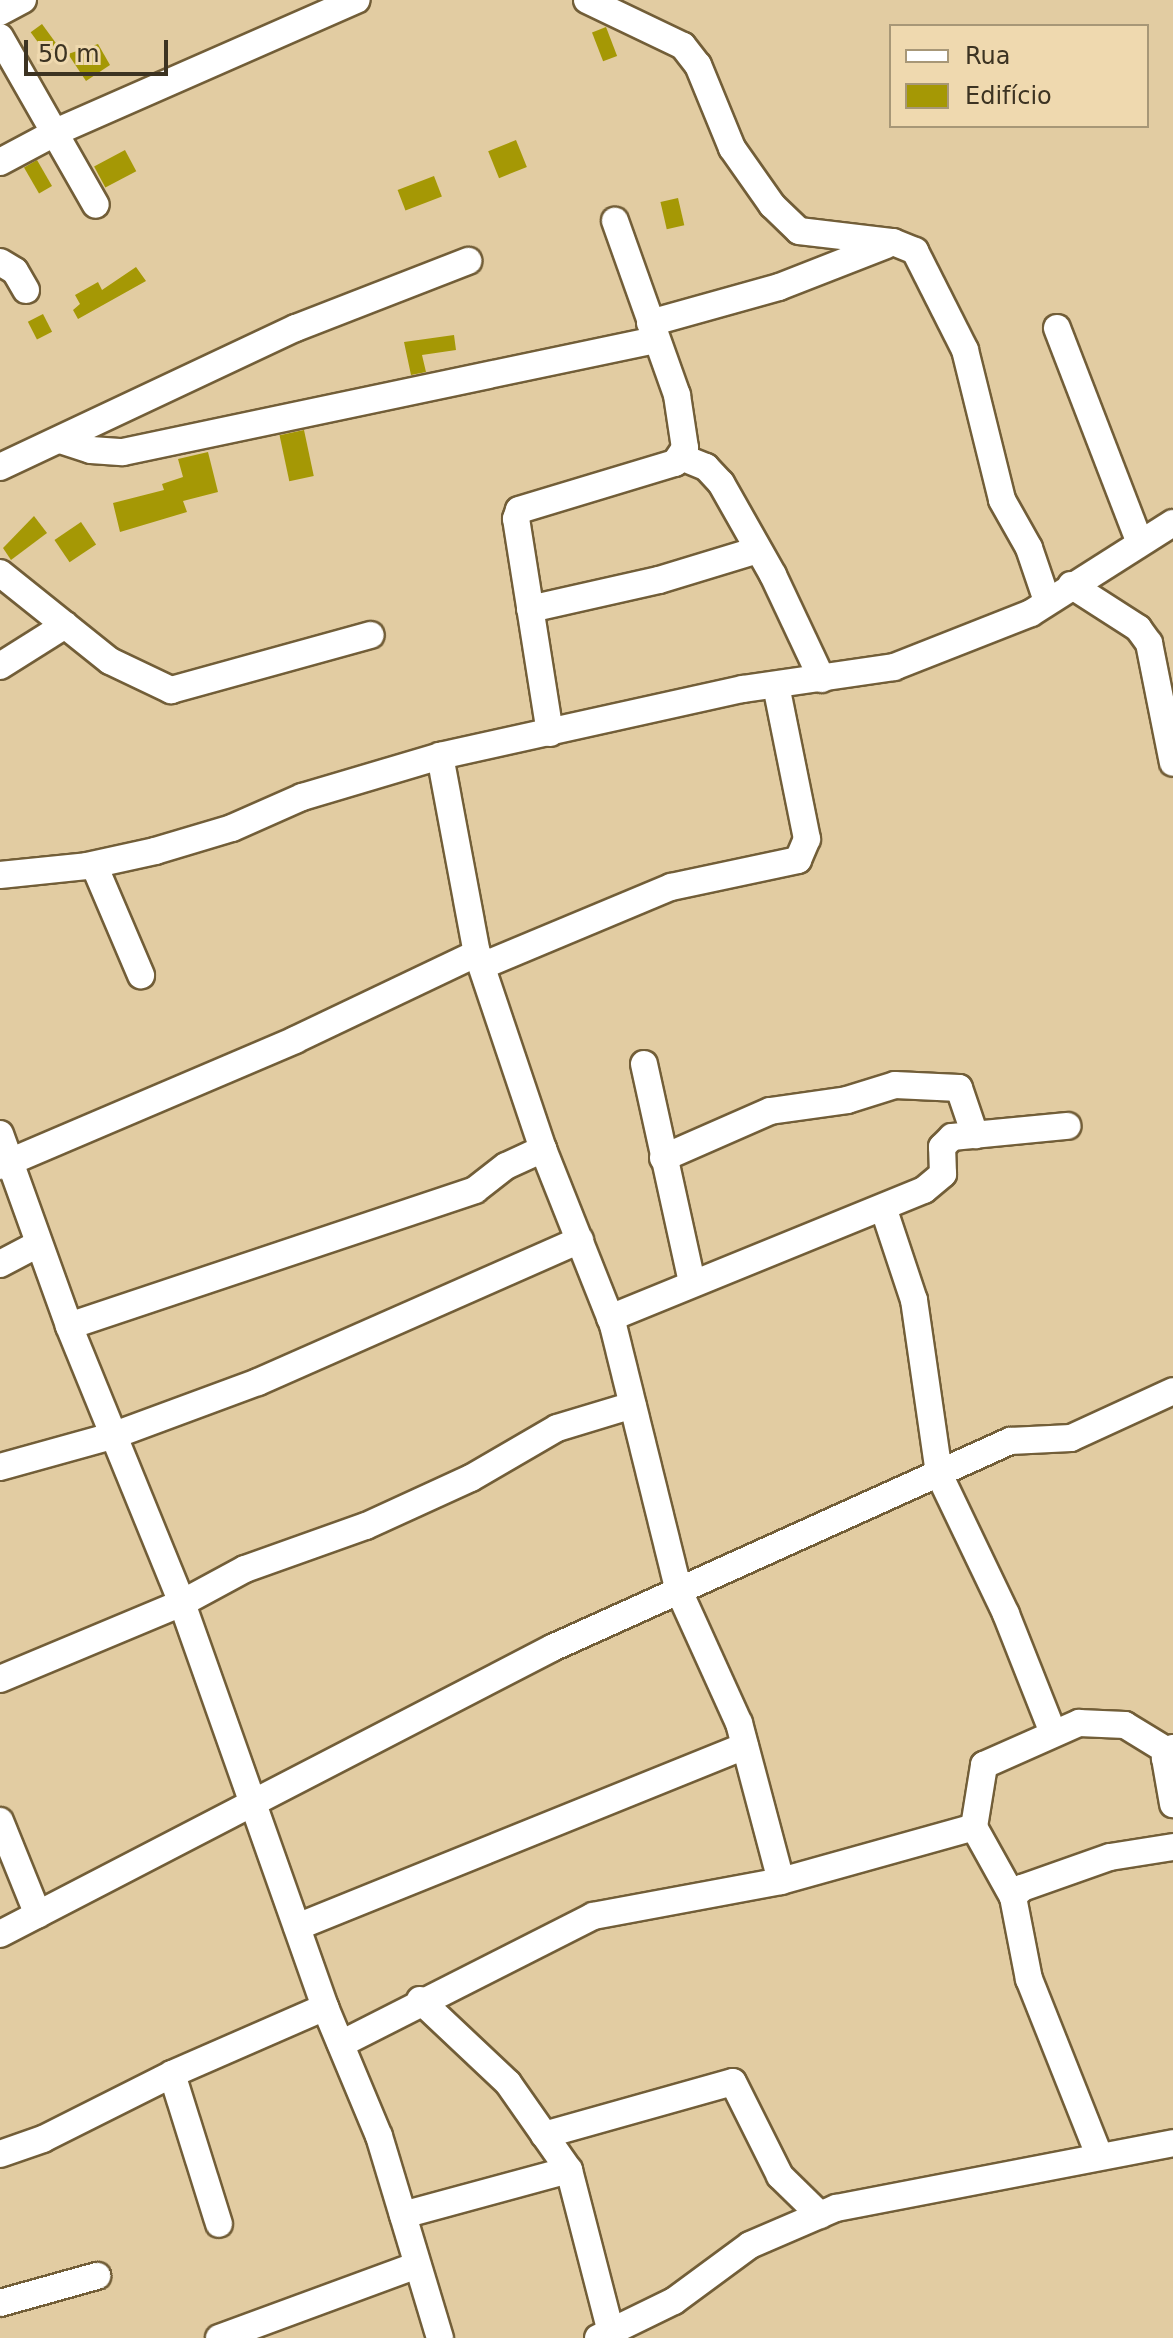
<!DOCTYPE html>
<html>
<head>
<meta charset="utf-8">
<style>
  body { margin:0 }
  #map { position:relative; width:1173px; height:2338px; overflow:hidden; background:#e2cca2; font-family:"DejaVu Sans",sans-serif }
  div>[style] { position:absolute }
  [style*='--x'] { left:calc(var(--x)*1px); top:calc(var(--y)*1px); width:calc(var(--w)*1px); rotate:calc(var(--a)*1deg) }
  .building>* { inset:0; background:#a59805; transform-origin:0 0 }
  .roads { filter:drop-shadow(2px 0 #725e38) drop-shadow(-2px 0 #725e38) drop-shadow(0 2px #725e38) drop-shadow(0 -2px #725e38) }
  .minor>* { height:26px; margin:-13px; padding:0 13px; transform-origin:13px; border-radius:13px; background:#fff }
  span { translate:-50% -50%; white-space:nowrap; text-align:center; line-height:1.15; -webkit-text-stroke:6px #efd9af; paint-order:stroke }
  .legend { position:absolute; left:889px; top:24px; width:260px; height:104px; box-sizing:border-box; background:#efd9af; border:2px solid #a79777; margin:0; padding:10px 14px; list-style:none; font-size:24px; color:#3c3322 }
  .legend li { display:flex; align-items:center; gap:16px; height:40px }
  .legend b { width:40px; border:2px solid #a79777 }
  .scale { position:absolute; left:24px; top:40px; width:144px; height:36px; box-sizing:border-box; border:4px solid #3c3322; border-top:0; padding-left:10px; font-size:24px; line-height:28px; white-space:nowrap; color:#3c3322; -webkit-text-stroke:6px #efd9af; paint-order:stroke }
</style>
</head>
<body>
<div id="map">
  <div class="building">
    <div style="left:42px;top:24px;width:31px;height:14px;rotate:54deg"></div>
    <div style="left:606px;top:27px;width:31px;height:15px;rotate:69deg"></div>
    <div style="clip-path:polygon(98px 44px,110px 65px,86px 81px,68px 54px)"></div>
    <div style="left:516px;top:140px;width:29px;height:30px;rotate:68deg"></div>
    <div style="left:125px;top:150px;width:24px;height:35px;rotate:62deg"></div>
    <div style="left:37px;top:160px;width:30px;height:15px;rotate:60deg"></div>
    <div style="left:434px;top:176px;width:22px;height:39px;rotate:69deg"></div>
    <div style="left:678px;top:198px;width:28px;height:18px;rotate:77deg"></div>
    <div style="clip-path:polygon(136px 267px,146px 281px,78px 319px,73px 310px,80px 304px,75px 295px,98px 282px,102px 290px)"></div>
    <div style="left:43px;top:314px;width:20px;height:17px;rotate:63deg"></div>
    <div style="clip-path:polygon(454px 335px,456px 350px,422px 355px,426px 372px,411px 375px,404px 342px)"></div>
    <div style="left:304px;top:430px;width:47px;height:25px;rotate:78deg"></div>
    <div style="clip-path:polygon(208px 452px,218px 492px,183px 501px,187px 512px,120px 532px,113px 503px,164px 490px,162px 484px,183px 477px,178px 459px)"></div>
    <div style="clip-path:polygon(34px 516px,47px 533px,11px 560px,3px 548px)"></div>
    <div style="left:81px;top:522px;width:27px;height:32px;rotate:56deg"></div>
  </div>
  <div class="roads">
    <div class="minor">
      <div style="--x:587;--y:0;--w:106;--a:25.6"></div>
      <div style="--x:683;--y:46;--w:24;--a:52"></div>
      <div style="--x:698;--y:65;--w:90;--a:67.7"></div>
      <div style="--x:732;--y:148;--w:70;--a:54.9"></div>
      <div style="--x:772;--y:205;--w:37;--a:44"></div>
      <div style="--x:799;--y:231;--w:95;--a:6.7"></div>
      <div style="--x:893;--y:242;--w:24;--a:22"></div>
      <div style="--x:915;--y:251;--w:111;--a:63.2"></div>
      <div style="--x:965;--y:350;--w:154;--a:76.1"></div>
      <div style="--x:1002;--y:500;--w:55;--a:60.6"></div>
      <div style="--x:1029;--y:548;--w:56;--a:71.2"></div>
      <div style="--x:0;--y:12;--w:26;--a:-28"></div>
      <div style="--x:0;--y:37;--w:193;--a:60.3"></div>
      <div style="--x:0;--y:162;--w:66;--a:-28.1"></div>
      <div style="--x:58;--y:131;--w:326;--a:-23.7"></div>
      <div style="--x:0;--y:262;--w:17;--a:31"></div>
      <div style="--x:15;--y:271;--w:22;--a:60"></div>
      <div style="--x:650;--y:323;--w:134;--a:-15.6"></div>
      <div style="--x:779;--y:287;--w:115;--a:-21.4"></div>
      <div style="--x:1057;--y:328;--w:228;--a:68.9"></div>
      <div style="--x:63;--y:441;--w:29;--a:18"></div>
      <div style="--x:91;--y:450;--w:32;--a:4"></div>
      <div style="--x:123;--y:452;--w:544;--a:-11.89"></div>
      <div style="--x:681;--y:457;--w:27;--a:22"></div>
      <div style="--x:706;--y:467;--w:22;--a:47"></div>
      <div style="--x:721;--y:483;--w:106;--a:60.5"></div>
      <div style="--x:773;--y:575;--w:115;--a:64.8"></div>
      <div style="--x:0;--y:467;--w:327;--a:-25.2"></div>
      <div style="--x:296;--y:328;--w:185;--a:-21.3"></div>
      <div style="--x:0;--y:573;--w:141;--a:38.7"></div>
      <div style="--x:110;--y:661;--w:68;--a:25.4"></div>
      <div style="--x:171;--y:690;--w:207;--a:-15.4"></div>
      <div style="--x:1071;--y:585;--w:80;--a:32.7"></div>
      <div style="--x:1138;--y:628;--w:19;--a:54"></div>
      <div style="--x:1149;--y:643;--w:122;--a:78.7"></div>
      <div style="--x:530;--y:609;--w:132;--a:-12.7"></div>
      <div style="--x:659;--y:580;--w:103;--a:-16.9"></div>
      <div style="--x:0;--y:666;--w:77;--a:-32.2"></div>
      <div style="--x:550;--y:733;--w:217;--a:-99"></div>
      <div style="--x:516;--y:519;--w:9;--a:-72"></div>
      <div style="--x:519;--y:510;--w:163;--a:-16.8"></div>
      <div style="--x:675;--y:463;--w:18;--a:-56"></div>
      <div style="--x:685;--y:448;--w:54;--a:-98.6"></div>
      <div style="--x:677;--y:395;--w:185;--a:-109.6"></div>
      <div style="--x:440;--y:756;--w:200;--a:79.4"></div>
      <div style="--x:477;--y:953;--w:207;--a:71.4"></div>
      <div style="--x:543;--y:1149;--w:189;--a:68.3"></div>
      <div style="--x:613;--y:1325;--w:274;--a:76.1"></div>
      <div style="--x:679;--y:1591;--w:145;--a:65.6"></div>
      <div style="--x:739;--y:1723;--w:163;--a:75.1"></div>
      <div style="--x:94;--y:865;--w:120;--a:66.9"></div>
      <div style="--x:0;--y:875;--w:87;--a:-5.9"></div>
      <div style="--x:87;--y:866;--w:70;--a:-12.4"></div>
      <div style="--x:155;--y:851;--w:80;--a:-16.6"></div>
      <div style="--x:232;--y:828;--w:77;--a:-23.9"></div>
      <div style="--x:302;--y:797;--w:144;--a:-16.5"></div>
      <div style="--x:440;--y:756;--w:310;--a:-12.5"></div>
      <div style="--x:743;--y:689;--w:153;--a:-8.3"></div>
      <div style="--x:894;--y:667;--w:147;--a:-21.5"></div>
      <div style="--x:1031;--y:613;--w:168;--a:-32.4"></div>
      <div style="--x:482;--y:966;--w:205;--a:-22.7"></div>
      <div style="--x:671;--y:887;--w:130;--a:-12"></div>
      <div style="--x:798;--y:860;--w:23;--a:-67"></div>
      <div style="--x:807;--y:839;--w:157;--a:-101.4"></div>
      <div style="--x:644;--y:1064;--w:224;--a:77.6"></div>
      <div style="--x:0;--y:1134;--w:204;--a:70.2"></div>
      <div style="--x:69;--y:1326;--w:299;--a:67.8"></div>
      <div style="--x:182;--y:1603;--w:429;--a:70.5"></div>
      <div style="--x:325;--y:2007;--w:140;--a:67.3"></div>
      <div style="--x:379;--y:2136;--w:211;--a:73.2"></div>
      <div style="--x:663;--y:1158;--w:117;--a:-23.7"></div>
      <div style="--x:770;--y:1111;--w:78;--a:-8.1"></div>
      <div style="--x:847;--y:1100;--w:50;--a:-17.4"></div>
      <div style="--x:895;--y:1085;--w:64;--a:2.7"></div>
      <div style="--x:959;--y:1088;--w:50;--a:71.2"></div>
      <div style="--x:0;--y:1166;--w:321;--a:-23.1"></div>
      <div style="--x:295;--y:1040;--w:202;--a:-25.5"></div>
      <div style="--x:884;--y:1210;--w:95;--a:71.6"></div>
      <div style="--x:914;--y:1300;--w:176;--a:81.8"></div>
      <div style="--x:939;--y:1474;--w:155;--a:64.4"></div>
      <div style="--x:1006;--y:1614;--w:128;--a:68.4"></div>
      <div style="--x:0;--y:1264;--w:43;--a:-27.8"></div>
      <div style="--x:610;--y:1318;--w:339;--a:-22.2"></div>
      <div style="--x:924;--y:1190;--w:25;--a:-40"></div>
      <div style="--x:943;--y:1174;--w:27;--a:-92"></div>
      <div style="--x:942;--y:1147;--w:14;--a:-45"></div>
      <div style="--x:952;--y:1137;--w:116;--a:-5.5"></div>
      <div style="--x:69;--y:1326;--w:428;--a:-18.5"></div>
      <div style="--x:475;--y:1190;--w:39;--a:-38"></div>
      <div style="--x:506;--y:1166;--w:41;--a:-24.7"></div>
      <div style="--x:0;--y:1467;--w:116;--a:-15.5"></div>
      <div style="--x:112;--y:1436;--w:156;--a:-20.3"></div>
      <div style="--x:258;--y:1382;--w:352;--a:-23.8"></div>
      <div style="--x:0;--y:1679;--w:197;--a:-22.7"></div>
      <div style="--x:182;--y:1603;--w:72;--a:-28.4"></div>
      <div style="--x:245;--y:1569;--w:128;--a:-19.6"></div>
      <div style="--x:366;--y:1526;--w:115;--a:-24.6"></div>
      <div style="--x:471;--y:1478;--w:99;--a:-30.2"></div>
      <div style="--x:557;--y:1428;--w:79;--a:-16.8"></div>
      <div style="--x:1173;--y:1748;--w:13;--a:129"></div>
      <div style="--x:1165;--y:1758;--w:47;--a:80.1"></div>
      <div style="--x:0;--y:1821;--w:101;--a:68"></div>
      <div style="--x:974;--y:1827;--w:80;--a:60.9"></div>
      <div style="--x:1013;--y:1897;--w:84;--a:79"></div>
      <div style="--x:1029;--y:1979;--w:189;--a:68.3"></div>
      <div style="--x:1013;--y:1897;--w:13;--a:-45"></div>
      <div style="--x:1022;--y:1888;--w:93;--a:-19.4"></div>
      <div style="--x:1110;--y:1857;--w:64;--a:-9"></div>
      <div style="--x:297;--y:1927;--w:483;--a:-22"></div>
      <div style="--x:0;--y:1934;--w:622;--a:-27.39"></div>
      <div style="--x:552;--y:1648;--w:503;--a:-24.32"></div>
      <div style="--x:1010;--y:1441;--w:61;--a:-2.8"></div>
      <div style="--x:1071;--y:1438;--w:112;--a:-24.7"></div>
      <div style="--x:420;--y:2000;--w:121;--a:43.3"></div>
      <div style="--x:508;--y:2083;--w:106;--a:55"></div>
      <div style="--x:569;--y:2170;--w:164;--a:75.5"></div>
      <div style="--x:341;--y:2044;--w:283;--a:-26.9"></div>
      <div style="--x:593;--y:1916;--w:191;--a:-10.5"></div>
      <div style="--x:781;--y:1881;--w:200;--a:-15.6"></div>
      <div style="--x:974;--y:1827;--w:63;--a:-80.8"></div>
      <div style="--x:984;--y:1765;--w:104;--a:-23.9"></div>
      <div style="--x:1079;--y:1723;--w:46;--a:2.5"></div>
      <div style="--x:1125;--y:1725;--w:52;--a:31.5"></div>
      <div style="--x:172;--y:2074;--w:157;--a:72.6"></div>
      <div style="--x:544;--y:2135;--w:196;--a:-15.7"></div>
      <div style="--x:733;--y:2082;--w:105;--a:63.4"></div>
      <div style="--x:780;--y:2176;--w:56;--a:44.3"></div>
      <div style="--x:0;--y:2154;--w:46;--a:-19.2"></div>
      <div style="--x:43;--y:2139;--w:144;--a:-26.7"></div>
      <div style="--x:172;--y:2074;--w:167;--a:-23.6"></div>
      <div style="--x:403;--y:2215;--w:172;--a:-15.2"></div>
      <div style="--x:0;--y:2303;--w:101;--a:-15.6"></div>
      <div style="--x:219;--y:2338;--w:211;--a:-20.2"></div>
      <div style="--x:598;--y:2338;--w:85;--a:-26"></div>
      <div style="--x:674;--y:2301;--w:94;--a:-36.4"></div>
      <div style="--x:750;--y:2245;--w:94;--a:-23.3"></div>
      <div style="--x:836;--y:2208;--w:343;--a:-10.9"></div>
    </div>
  </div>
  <ul class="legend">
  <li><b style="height:10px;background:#fff"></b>Rua</li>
  <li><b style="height:22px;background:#a59805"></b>Edifício</li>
  </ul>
  <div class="scale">50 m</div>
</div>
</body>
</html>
